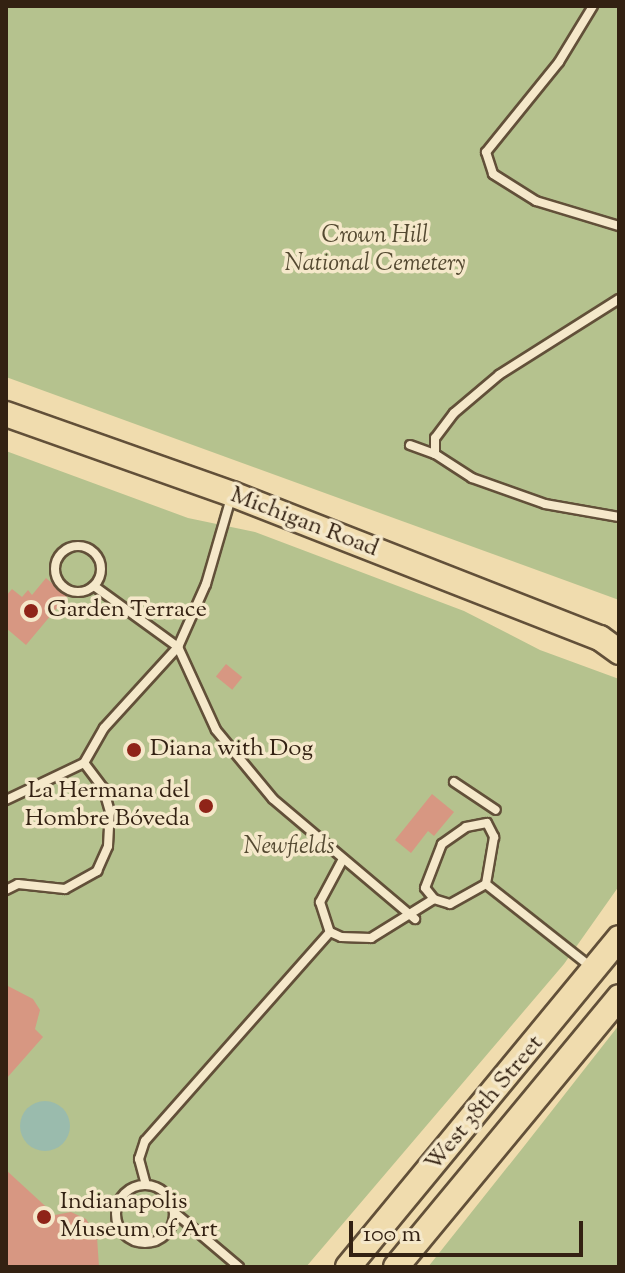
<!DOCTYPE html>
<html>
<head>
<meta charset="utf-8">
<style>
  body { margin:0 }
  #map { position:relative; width:625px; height:1273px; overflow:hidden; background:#f0dcae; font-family:"Sorts Mill Goudy",serif }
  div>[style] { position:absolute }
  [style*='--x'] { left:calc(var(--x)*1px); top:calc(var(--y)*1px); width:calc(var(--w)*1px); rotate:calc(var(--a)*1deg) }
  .green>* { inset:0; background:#b5c28e }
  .water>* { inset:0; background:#9abbad }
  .round { border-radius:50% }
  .building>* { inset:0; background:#d79782; transform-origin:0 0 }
  .roads { filter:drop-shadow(2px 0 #625039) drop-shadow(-2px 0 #625039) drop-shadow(0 2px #625039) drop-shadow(0 -2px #625039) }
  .service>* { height:8px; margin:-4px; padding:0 4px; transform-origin:4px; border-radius:4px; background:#f5e8ca }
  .service>.ring { margin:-4px; padding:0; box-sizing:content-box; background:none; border:8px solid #f5e8ca; border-radius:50% }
  .primary>* { height:24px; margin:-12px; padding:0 12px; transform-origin:12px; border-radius:12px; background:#f0dcae }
  .dots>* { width:22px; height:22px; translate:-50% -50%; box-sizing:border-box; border:4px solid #f5e8ca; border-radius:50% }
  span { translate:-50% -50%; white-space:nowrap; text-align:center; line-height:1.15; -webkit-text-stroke:7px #f5e8ca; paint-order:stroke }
  .park-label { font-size:24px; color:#544931; font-style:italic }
  .street-label { font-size:24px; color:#332112 }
  .poi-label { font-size:24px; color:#332112 }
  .left { translate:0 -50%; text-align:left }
  .right { translate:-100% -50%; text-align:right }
  .frame { position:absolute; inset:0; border:8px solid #332112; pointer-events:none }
  .scale { position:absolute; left:349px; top:1221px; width:234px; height:36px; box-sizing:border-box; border:4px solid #332112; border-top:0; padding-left:10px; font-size:24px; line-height:28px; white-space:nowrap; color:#332112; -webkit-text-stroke:6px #f5e8ca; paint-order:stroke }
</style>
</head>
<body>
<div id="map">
  <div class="green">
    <div style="clip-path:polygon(6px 6px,619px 6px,619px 600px,6px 377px)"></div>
    <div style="clip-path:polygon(6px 451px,188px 518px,255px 532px,464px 611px,540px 650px,619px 679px,619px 886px,564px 964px,306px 1267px,6px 1267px)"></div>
    <div style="clip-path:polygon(619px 1025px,619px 1267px,428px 1267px,525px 1145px)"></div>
  </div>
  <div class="water">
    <div class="round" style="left:20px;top:1101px;width:50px;height:50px"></div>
  </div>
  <div class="building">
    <div style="clip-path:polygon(46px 578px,67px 596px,26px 645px,6px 628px,6px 596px,12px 589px,22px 597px,28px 590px,32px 595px)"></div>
    <div style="left:226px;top:664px;width:21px;height:16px;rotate:39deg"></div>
    <div style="clip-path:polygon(432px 794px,454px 812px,434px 836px,428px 831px,411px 853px,395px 840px)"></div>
    <div style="clip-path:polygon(6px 985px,33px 999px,40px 1010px,35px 1029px,43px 1037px,6px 1079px)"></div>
    <div style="clip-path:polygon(6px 1170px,55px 1215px,71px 1212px,86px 1219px,97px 1237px,99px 1267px,6px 1267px)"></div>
  </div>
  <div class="roads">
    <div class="service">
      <div style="--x:593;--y:6;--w:66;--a:121.3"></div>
      <div style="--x:559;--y:62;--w:116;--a:129"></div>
      <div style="--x:486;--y:152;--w:23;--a:72"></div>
      <div style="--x:493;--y:174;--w:51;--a:32.1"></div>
      <div style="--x:536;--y:201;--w:87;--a:16.8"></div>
      <div style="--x:619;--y:299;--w:142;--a:147.7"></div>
      <div style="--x:499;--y:375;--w:59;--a:139.8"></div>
      <div style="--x:454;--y:413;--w:31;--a:127"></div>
      <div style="--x:435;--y:438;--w:16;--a:90"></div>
      <div style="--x:435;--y:454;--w:44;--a:33"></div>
      <div style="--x:472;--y:478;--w:77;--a:19.6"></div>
      <div style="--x:545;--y:504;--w:75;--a:10"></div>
      <div style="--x:410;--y:445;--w:27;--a:20"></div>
      <div class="ring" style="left:55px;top:546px;width:38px;height:38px"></div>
      <div style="--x:94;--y:586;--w:104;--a:36"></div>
      <div style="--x:178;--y:647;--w:91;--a:65.4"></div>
      <div style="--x:216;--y:730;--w:89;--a:50.4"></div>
      <div style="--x:273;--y:799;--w:186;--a:40.2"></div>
      <div style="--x:454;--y:782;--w:50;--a:33.7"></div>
      <div style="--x:6;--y:800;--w:86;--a:-25.4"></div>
      <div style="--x:84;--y:763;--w:40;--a:-60.3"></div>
      <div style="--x:104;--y:728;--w:110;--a:-47.6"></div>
      <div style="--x:178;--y:647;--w:69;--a:-66"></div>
      <div style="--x:206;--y:584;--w:90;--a:-73.8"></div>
      <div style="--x:343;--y:859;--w:49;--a:118.1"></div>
      <div style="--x:320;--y:902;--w:32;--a:72"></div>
      <div style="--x:330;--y:932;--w:12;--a:24"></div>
      <div style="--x:341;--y:937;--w:30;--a:2"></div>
      <div style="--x:371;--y:938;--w:74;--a:-31.8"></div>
      <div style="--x:486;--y:884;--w:41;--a:150.9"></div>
      <div style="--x:450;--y:904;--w:17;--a:-163"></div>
      <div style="--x:434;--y:899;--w:14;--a:-129"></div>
      <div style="--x:425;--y:888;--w:47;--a:-68.9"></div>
      <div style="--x:442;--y:844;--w:29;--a:-35"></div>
      <div style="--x:466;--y:827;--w:21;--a:-11"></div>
      <div style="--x:487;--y:823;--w:16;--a:63"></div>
      <div style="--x:494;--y:837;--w:48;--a:99.7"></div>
      <div style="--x:486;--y:884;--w:134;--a:38.3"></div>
      <div style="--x:6;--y:890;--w:13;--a:-27"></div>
      <div style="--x:18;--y:884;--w:47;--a:6.1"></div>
      <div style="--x:65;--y:889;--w:37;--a:-29"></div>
      <div style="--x:97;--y:871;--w:27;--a:-66"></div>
      <div style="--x:108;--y:846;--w:34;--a:-87"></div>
      <div style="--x:110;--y:812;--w:25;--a:-106"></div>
      <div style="--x:103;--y:788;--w:31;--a:-127"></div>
      <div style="--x:146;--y:1185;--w:27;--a:-105"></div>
      <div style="--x:139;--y:1159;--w:19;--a:-72"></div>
      <div style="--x:145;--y:1141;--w:279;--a:-48.5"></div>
      <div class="ring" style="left:116px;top:1185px;width:50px;height:50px"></div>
      <div style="--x:174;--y:1212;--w:85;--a:40.2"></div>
    </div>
    <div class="primary">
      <div style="--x:6;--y:414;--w:240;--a:19.5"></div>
      <div style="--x:232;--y:494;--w:395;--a:21.4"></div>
      <div style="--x:600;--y:638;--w:24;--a:36"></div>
      <div style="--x:348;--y:1267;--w:426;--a:-50.5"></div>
      <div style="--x:396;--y:1267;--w:350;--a:-50.4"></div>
    </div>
  </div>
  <div class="dots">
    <div style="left:31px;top:611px;background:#8f2418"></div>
    <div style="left:134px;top:750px;background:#8f2418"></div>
    <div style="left:206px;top:806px;background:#8f2418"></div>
    <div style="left:44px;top:1217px;background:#8f2418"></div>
  </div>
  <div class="park-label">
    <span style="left:375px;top:251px">Crown Hill<br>National Cemetery</span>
    <span style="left:289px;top:848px">Newfields</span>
  </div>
  <div class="street-label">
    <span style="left:304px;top:523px;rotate:21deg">Michigan Road</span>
    <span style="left:485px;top:1104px;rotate:-50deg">West 38th Street</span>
  </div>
  <div class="poi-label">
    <span class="left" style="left:47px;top:611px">Garden Terrace</span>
    <span class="left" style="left:150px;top:750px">Diana with Dog</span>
    <span class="right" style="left:190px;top:806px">La Hermana del<br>Hombre Bóveda</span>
    <span class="left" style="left:60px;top:1217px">Indianapolis<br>Museum of Art</span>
  </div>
  <div class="frame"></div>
  <div class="scale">100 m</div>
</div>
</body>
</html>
